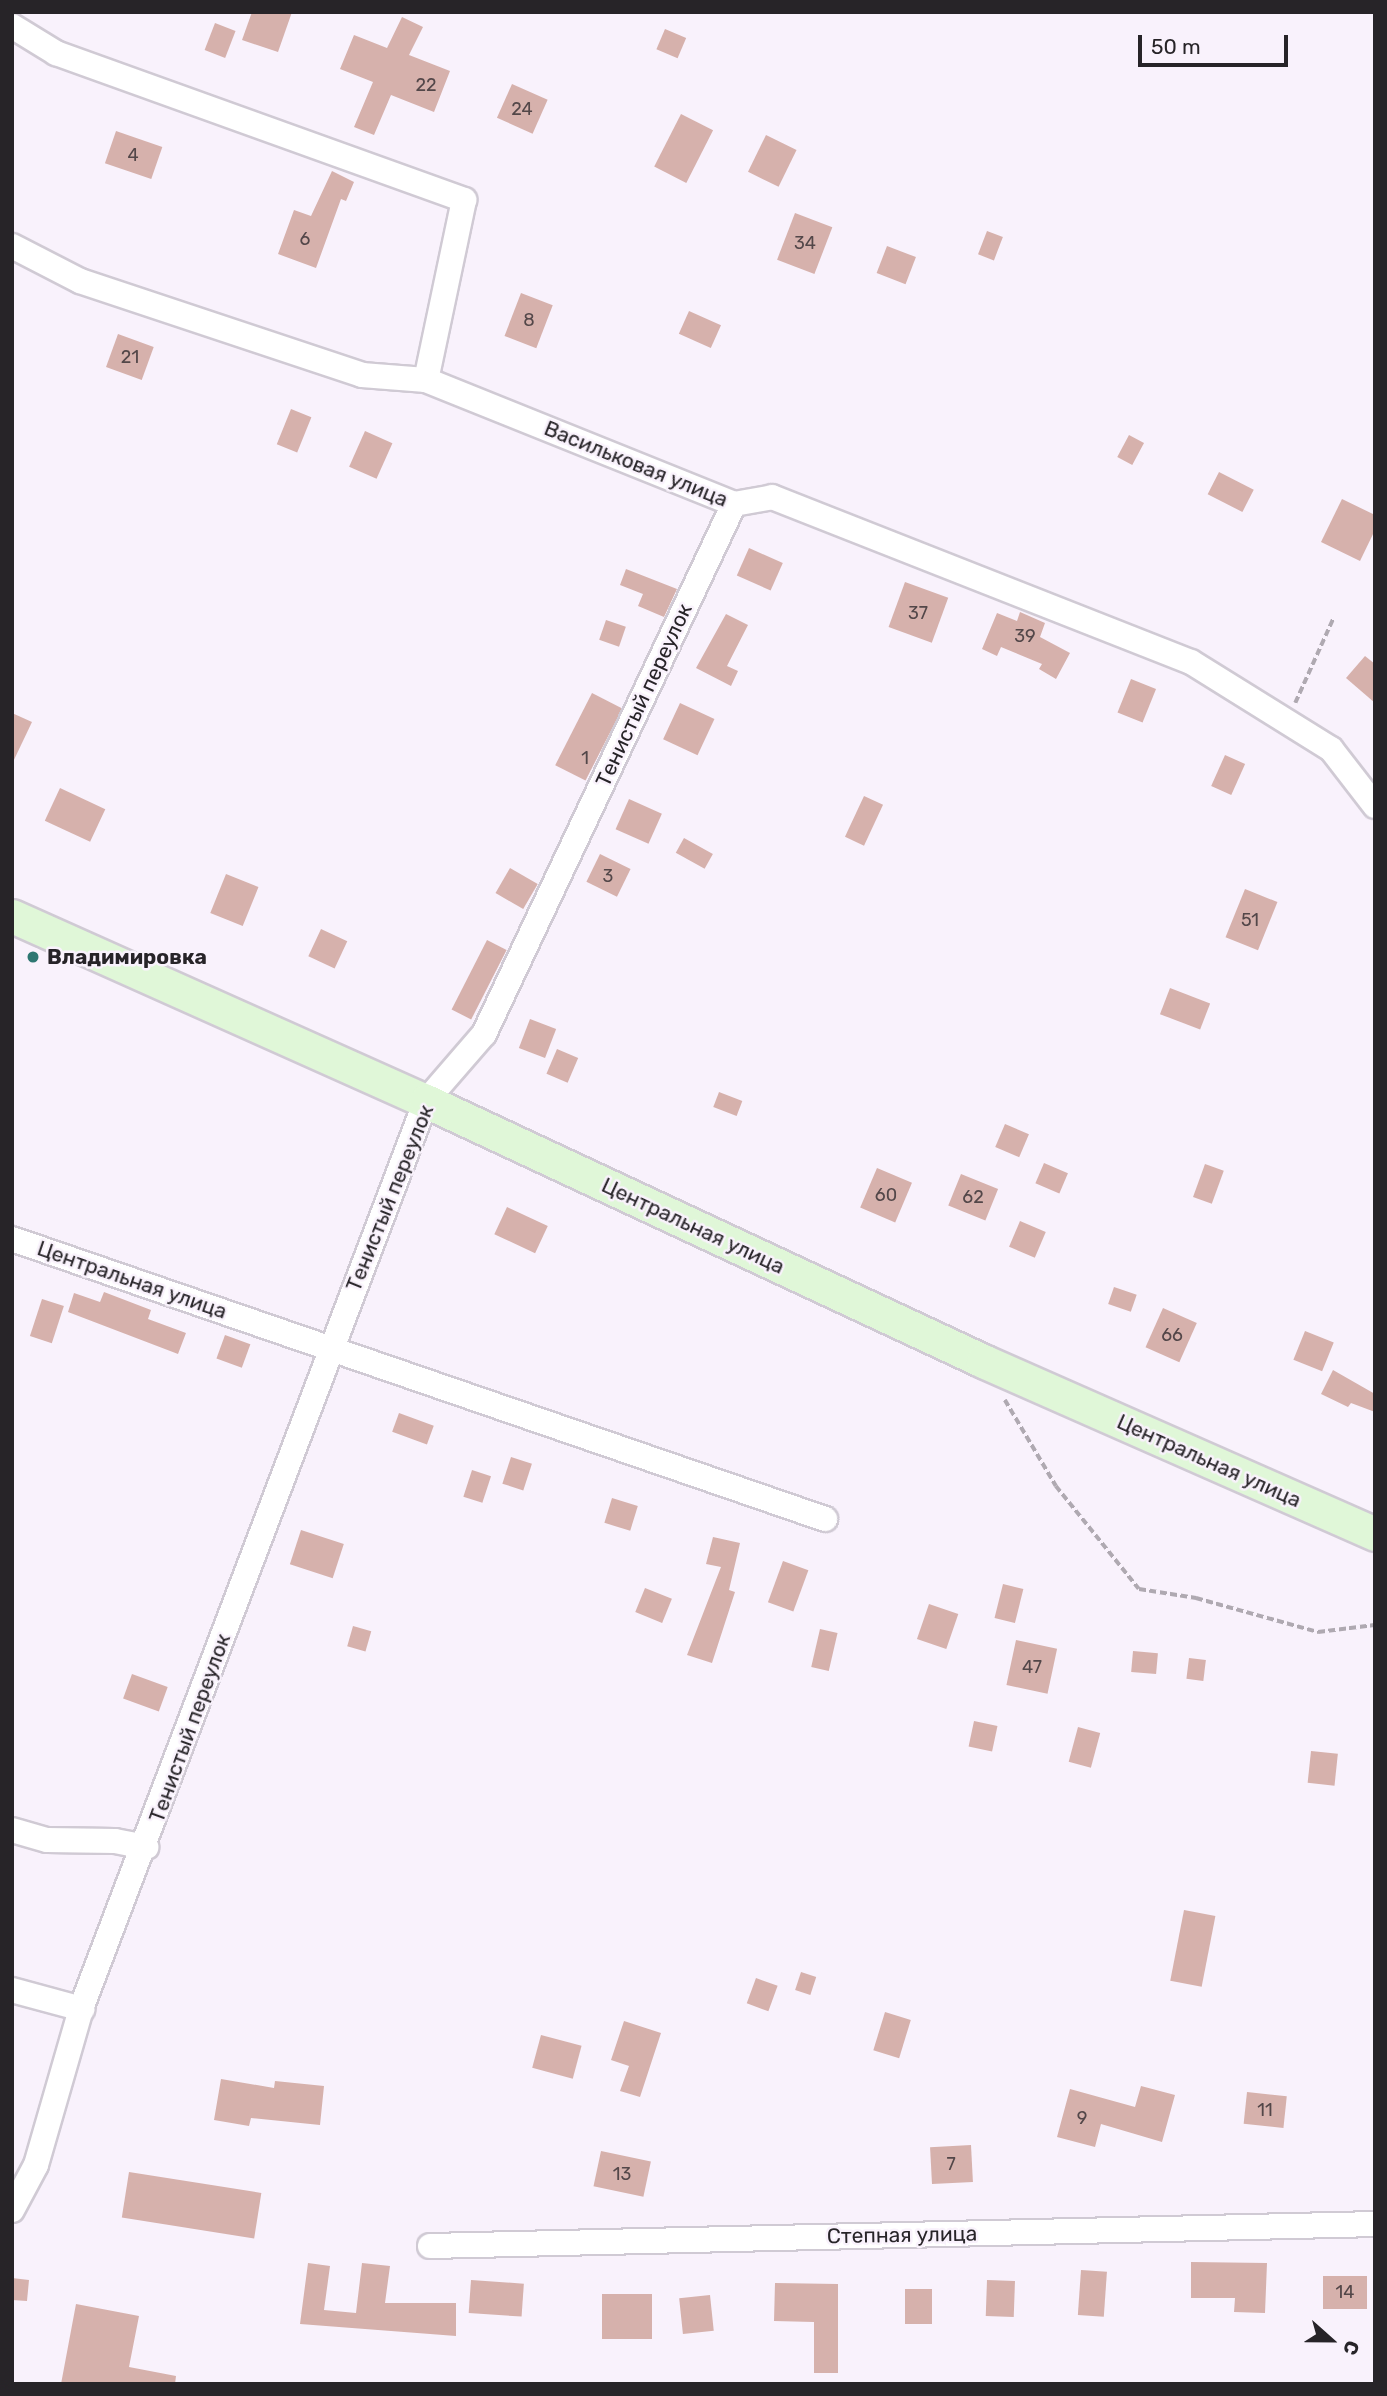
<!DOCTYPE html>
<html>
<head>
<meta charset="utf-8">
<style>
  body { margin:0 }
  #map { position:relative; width:1387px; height:2396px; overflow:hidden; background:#f9f2fc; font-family:Rubik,sans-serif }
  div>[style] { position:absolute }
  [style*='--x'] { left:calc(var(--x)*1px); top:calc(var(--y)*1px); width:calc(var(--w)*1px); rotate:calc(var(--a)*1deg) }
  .building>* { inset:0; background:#d6b1ac; transform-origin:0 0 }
  .path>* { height:3.5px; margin-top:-1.75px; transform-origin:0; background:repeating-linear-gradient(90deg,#afa9b1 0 7px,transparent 0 10.5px) }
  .roads { filter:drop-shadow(2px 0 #d0cad4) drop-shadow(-2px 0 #d0cad4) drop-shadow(0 2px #d0cad4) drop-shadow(0 -2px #d0cad4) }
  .street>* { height:24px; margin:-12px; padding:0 12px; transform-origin:12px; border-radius:12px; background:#fff }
  .secondary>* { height:33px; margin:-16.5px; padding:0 16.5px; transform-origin:16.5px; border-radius:16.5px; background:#e0f7d8 }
  .dots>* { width:19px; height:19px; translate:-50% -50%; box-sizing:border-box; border:4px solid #f9f2fc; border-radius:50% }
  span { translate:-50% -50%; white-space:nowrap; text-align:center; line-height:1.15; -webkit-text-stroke:5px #f9f2fc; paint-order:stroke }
  .number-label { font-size:18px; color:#534749 }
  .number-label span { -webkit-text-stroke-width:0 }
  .street-label { font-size:21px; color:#272428 }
  .poi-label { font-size:21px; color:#272428; font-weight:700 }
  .left { translate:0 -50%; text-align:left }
  .frame { position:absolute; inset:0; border:14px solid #272428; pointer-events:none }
  .north { position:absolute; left:1296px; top:2305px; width:70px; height:70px; -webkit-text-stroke:5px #f9f2fc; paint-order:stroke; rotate:111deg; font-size:19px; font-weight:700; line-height:28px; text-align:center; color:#272428 }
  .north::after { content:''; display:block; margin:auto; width:24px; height:32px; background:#272428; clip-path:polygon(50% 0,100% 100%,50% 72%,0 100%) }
  .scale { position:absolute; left:1138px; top:35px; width:150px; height:32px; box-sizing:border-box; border:4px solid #272428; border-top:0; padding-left:9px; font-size:21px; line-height:24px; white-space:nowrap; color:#272428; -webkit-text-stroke:5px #f9f2fc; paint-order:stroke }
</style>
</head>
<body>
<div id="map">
  <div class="building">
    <div style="clip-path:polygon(252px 12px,292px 12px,278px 52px,242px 40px)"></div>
    <div style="clip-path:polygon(402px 17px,423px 27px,409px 55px,450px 71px,434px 112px,391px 95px,374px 135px,354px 127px,373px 82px,340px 69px,354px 35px,387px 48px)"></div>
    <div style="left:215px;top:23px;width:22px;height:29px;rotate:21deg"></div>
    <div style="left:665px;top:29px;width:23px;height:22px;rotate:23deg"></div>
    <div style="left:512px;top:84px;width:39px;height:37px;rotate:24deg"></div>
    <div style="left:681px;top:114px;width:36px;height:59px;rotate:27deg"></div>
    <div style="left:116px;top:131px;width:49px;height:34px;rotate:19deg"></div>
    <div style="left:766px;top:135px;width:34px;height:41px;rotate:26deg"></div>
    <div style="clip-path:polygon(332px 171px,354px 182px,346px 201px,341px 199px,316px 268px,278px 254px,294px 210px,311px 216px)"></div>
    <div style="left:795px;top:213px;width:40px;height:50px;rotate:21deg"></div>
    <div style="left:987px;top:231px;width:17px;height:25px;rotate:21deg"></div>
    <div style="left:887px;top:246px;width:31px;height:29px;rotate:21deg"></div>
    <div style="left:521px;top:293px;width:34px;height:46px;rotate:21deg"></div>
    <div style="left:689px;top:311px;width:35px;height:25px;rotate:24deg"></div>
    <div style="left:118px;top:334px;width:38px;height:35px;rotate:20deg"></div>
    <div style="left:291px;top:409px;width:22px;height:38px;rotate:22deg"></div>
    <div style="left:365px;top:431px;width:30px;height:39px;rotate:24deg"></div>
    <div style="left:1129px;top:435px;width:17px;height:25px;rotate:28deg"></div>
    <div style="left:1219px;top:472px;width:39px;height:25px;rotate:27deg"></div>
    <div style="clip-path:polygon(1342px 499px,1375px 515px,1375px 530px,1360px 561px,1321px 542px)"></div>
    <div style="left:749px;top:548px;width:37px;height:30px;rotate:24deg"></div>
    <div style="clip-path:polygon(626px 569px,677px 589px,664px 617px,638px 606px,643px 594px,620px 585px)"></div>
    <div style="left:905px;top:582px;width:46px;height:48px;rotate:20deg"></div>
    <div style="clip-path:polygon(1020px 612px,1045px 623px,1040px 637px,1070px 653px,1056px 679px,1039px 669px,1042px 664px,1001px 647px,997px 656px,982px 649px,997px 613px,1017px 621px)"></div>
    <div style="clip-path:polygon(726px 614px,748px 625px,727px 666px,738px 671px,731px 686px,696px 668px)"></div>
    <div style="left:606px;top:620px;width:21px;height:21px;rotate:19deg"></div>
    <div style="clip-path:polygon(1365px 656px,1375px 664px,1375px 703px,1346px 678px)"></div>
    <div style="left:1131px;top:679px;width:27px;height:36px;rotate:22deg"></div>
    <div style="left:592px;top:693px;width:34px;height:81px;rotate:27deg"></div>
    <div style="left:680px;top:703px;width:38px;height:40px;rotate:25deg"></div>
    <div style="clip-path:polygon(12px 713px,32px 722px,12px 764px)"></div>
    <div style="left:1225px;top:755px;width:22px;height:34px;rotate:24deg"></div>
    <div style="left:60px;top:788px;width:50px;height:36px;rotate:25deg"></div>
    <div style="left:864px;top:796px;width:21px;height:45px;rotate:25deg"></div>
    <div style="left:629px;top:799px;width:36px;height:33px;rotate:24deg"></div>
    <div style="left:684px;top:838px;width:33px;height:17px;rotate:29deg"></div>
    <div style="left:600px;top:854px;width:34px;height:31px;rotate:26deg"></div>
    <div style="left:510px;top:868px;width:32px;height:29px;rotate:30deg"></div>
    <div style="left:226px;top:874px;width:35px;height:42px;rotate:22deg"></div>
    <div style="left:1245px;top:889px;width:35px;height:52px;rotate:22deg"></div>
    <div style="left:321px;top:929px;width:29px;height:30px;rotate:25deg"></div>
    <div style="left:487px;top:940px;width:22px;height:78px;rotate:27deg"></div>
    <div style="left:1170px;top:988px;width:43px;height:28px;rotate:21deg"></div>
    <div style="left:530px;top:1019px;width:28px;height:31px;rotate:21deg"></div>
    <div style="left:557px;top:1049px;width:23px;height:27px;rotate:23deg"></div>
    <div style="left:719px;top:1092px;width:25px;height:16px;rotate:21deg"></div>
    <div style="left:1005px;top:1124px;width:26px;height:25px;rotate:23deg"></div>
    <div style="left:1044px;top:1163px;width:26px;height:22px;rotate:23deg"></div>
    <div style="left:1205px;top:1164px;width:20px;height:35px;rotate:20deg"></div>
    <div style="left:877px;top:1168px;width:38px;height:43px;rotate:23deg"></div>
    <div style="left:961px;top:1174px;width:40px;height:34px;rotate:22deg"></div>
    <div style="left:507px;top:1207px;width:45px;height:30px;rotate:25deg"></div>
    <div style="left:1020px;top:1221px;width:28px;height:28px;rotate:23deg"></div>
    <div style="left:1114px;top:1287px;width:24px;height:18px;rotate:19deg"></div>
    <div style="clip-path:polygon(104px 1292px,151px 1310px,148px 1319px,186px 1333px,178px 1354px,68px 1312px,74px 1293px,100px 1302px)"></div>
    <div style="left:42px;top:1299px;width:23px;height:39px;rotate:18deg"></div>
    <div style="left:1163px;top:1308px;width:37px;height:43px;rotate:24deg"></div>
    <div style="left:1305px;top:1331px;width:31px;height:31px;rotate:22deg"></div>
    <div style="left:225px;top:1335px;width:27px;height:25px;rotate:20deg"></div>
    <div style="clip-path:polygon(1333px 1370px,1375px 1394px,1375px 1412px,1351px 1403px,1348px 1407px,1321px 1394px)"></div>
    <div style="left:399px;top:1413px;width:37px;height:20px;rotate:20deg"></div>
    <div style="left:511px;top:1457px;width:22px;height:28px;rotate:18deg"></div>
    <div style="left:472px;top:1470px;width:20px;height:28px;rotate:18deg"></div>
    <div style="left:612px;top:1498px;width:27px;height:26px;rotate:17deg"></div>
    <div style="left:301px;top:1530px;width:45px;height:36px;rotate:18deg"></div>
    <div style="clip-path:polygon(713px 1537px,740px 1543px,729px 1590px,735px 1592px,712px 1663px,687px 1655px,721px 1567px,706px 1564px)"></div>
    <div style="left:783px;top:1561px;width:27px;height:44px;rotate:20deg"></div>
    <div style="left:1003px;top:1584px;width:21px;height:35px;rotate:14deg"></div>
    <div style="left:645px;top:1588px;width:29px;height:26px;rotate:22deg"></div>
    <div style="left:929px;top:1604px;width:31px;height:37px;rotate:19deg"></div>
    <div style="left:353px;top:1626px;width:19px;height:21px;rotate:16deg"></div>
    <div style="left:820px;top:1629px;width:18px;height:39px;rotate:13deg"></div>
    <div style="left:1016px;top:1640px;width:42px;height:46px;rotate:12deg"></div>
    <div style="left:1133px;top:1651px;width:25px;height:21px;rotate:5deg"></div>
    <div style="left:1189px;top:1658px;width:17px;height:21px;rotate:7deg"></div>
    <div style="left:132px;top:1674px;width:38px;height:26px;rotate:20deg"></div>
    <div style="left:974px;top:1721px;width:24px;height:26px;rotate:12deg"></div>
    <div style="left:1078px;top:1727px;width:23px;height:36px;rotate:15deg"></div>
    <div style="left:1311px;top:1751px;width:27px;height:32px;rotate:6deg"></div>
    <div style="left:1184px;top:1910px;width:32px;height:72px;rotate:11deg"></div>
    <div style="left:801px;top:1972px;width:16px;height:19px;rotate:18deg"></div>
    <div style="left:756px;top:1978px;width:23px;height:27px;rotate:20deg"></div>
    <div style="left:885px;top:2012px;width:27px;height:40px;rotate:17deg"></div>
    <div style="clip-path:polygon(624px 2021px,661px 2033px,640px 2097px,620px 2091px,629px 2066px,611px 2060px)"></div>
    <div style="left:541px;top:2035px;width:42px;height:34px;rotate:15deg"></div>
    <div style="clip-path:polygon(221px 2079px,274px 2088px,275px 2081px,324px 2086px,320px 2125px,251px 2118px,249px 2126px,214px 2120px)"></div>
    <div style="clip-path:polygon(1141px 2086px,1175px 2095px,1162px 2142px,1101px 2124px,1095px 2147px,1057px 2137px,1070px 2089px,1135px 2107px)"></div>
    <div style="left:1247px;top:2092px;width:40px;height:32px;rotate:6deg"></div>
    <div style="left:971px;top:2145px;width:37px;height:41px;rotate:87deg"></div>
    <div style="left:601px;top:2151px;width:51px;height:36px;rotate:12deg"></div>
    <div style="left:129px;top:2172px;width:134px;height:46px;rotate:9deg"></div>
    <div style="clip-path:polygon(1191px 2262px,1267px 2263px,1265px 2313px,1234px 2312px,1235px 2298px,1191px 2298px)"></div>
    <div style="clip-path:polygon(308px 2263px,330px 2266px,324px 2310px,356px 2313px,362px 2263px,390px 2266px,385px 2303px,456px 2303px,456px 2336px,300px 2324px)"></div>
    <div style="left:1081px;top:2270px;width:26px;height:45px;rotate:4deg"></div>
    <div style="left:1323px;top:2276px;width:44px;height:33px"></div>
    <div style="clip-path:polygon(12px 2278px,29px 2280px,27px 2301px,12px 2300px)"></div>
    <div style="left:471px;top:2280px;width:53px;height:33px;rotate:4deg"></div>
    <div style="left:987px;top:2280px;width:28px;height:36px;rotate:2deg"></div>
    <div style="clip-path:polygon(775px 2283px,838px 2284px,838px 2373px,814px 2373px,814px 2322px,774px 2321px)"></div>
    <div style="left:932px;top:2289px;width:35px;height:27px;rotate:90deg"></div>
    <div style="left:602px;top:2294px;width:50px;height:45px"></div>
    <div style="left:710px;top:2295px;width:36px;height:31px;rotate:84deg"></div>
    <div style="clip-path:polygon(76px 2304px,139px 2316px,129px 2367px,176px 2376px,175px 2384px,61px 2384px)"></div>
  </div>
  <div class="path">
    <div style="--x:1295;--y:703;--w:92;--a:-65.7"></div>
    <div style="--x:1005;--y:1400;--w:100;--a:59.3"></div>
    <div style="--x:1056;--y:1486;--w:132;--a:51.1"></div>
    <div style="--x:1139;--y:1589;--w:58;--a:9"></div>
    <div style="--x:1196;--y:1598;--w:127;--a:15.6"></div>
    <div style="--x:1318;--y:1632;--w:57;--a:-7"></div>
  </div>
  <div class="roads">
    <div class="street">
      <div style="--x:12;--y:26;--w:52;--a:31.5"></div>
      <div style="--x:56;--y:53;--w:434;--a:19.8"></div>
      <div style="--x:464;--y:200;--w:184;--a:101.9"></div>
      <div style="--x:12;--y:246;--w:76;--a:27.2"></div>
      <div style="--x:80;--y:281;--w:297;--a:18.4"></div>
      <div style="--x:362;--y:375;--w:64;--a:4.5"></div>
      <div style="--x:426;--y:380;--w:332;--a:21.9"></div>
      <div style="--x:734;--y:504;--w:39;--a:-10"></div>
      <div style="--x:772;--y:497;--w:450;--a:21.5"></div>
      <div style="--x:1191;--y:662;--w:165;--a:31.9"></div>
      <div style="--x:1331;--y:749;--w:72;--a:52.3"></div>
      <div style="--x:12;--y:1239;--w:860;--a:19"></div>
      <div style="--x:12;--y:1830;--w:36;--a:16"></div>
      <div style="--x:47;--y:1840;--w:68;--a:0.8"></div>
      <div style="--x:115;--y:1841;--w:32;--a:11"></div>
      <div style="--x:12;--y:1990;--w:73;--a:15.2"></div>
      <div style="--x:12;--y:2210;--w:51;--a:-61.9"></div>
      <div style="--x:36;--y:2165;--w:166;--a:-73.9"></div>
      <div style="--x:82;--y:2006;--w:968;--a:-69.19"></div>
      <div style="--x:426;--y:1101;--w:89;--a:-49.1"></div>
      <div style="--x:484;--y:1034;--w:586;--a:-64.75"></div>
      <div style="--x:430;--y:2246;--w:945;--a:-1.33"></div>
    </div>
    <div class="secondary">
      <div style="--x:12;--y:916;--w:453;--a:24.1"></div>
      <div style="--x:426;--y:1101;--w:615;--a:25.02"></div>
      <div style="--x:983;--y:1361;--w:428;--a:23.8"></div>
    </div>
  </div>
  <div class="dots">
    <div style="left:33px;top:957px;background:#2e7772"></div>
  </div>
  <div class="number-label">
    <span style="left:426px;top:85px">22</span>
    <span style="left:522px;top:109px">24</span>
    <span style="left:133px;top:155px">4</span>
    <span style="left:305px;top:239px">6</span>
    <span style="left:805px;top:243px">34</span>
    <span style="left:529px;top:320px">8</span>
    <span style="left:130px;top:357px">21</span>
    <span style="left:918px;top:613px">37</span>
    <span style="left:1025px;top:636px">39</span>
    <span style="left:585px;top:758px">1</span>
    <span style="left:608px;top:876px">3</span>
    <span style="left:1250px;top:920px">51</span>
    <span style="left:886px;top:1195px">60</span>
    <span style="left:973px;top:1197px">62</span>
    <span style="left:1172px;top:1335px">66</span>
    <span style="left:1032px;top:1667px">47</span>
    <span style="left:1265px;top:2110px">11</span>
    <span style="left:1082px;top:2118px">9</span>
    <span style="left:951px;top:2164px">7</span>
    <span style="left:622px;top:2174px">13</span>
    <span style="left:1345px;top:2292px">14</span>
  </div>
  <div class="street-label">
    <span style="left:636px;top:464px;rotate:22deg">Васильковая улица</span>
    <span style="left:644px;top:695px;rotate:-65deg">Тенистый переулок</span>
    <span style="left:390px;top:1198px;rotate:-68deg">Тенистый переулок</span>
    <span style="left:693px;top:1226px;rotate:25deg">Центральная улица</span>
    <span style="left:132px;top:1280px;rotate:19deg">Центральная улица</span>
    <span style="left:1209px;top:1461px;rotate:24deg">Центральная улица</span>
    <span style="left:190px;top:1728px;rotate:-70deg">Тенистый переулок</span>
    <span style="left:902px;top:2235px;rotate:-1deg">Степная улица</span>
  </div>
  <div class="poi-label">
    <span class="left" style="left:47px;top:957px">Владимировка</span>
  </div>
  <div class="frame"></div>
  <div class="north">С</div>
  <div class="scale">50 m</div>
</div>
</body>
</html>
